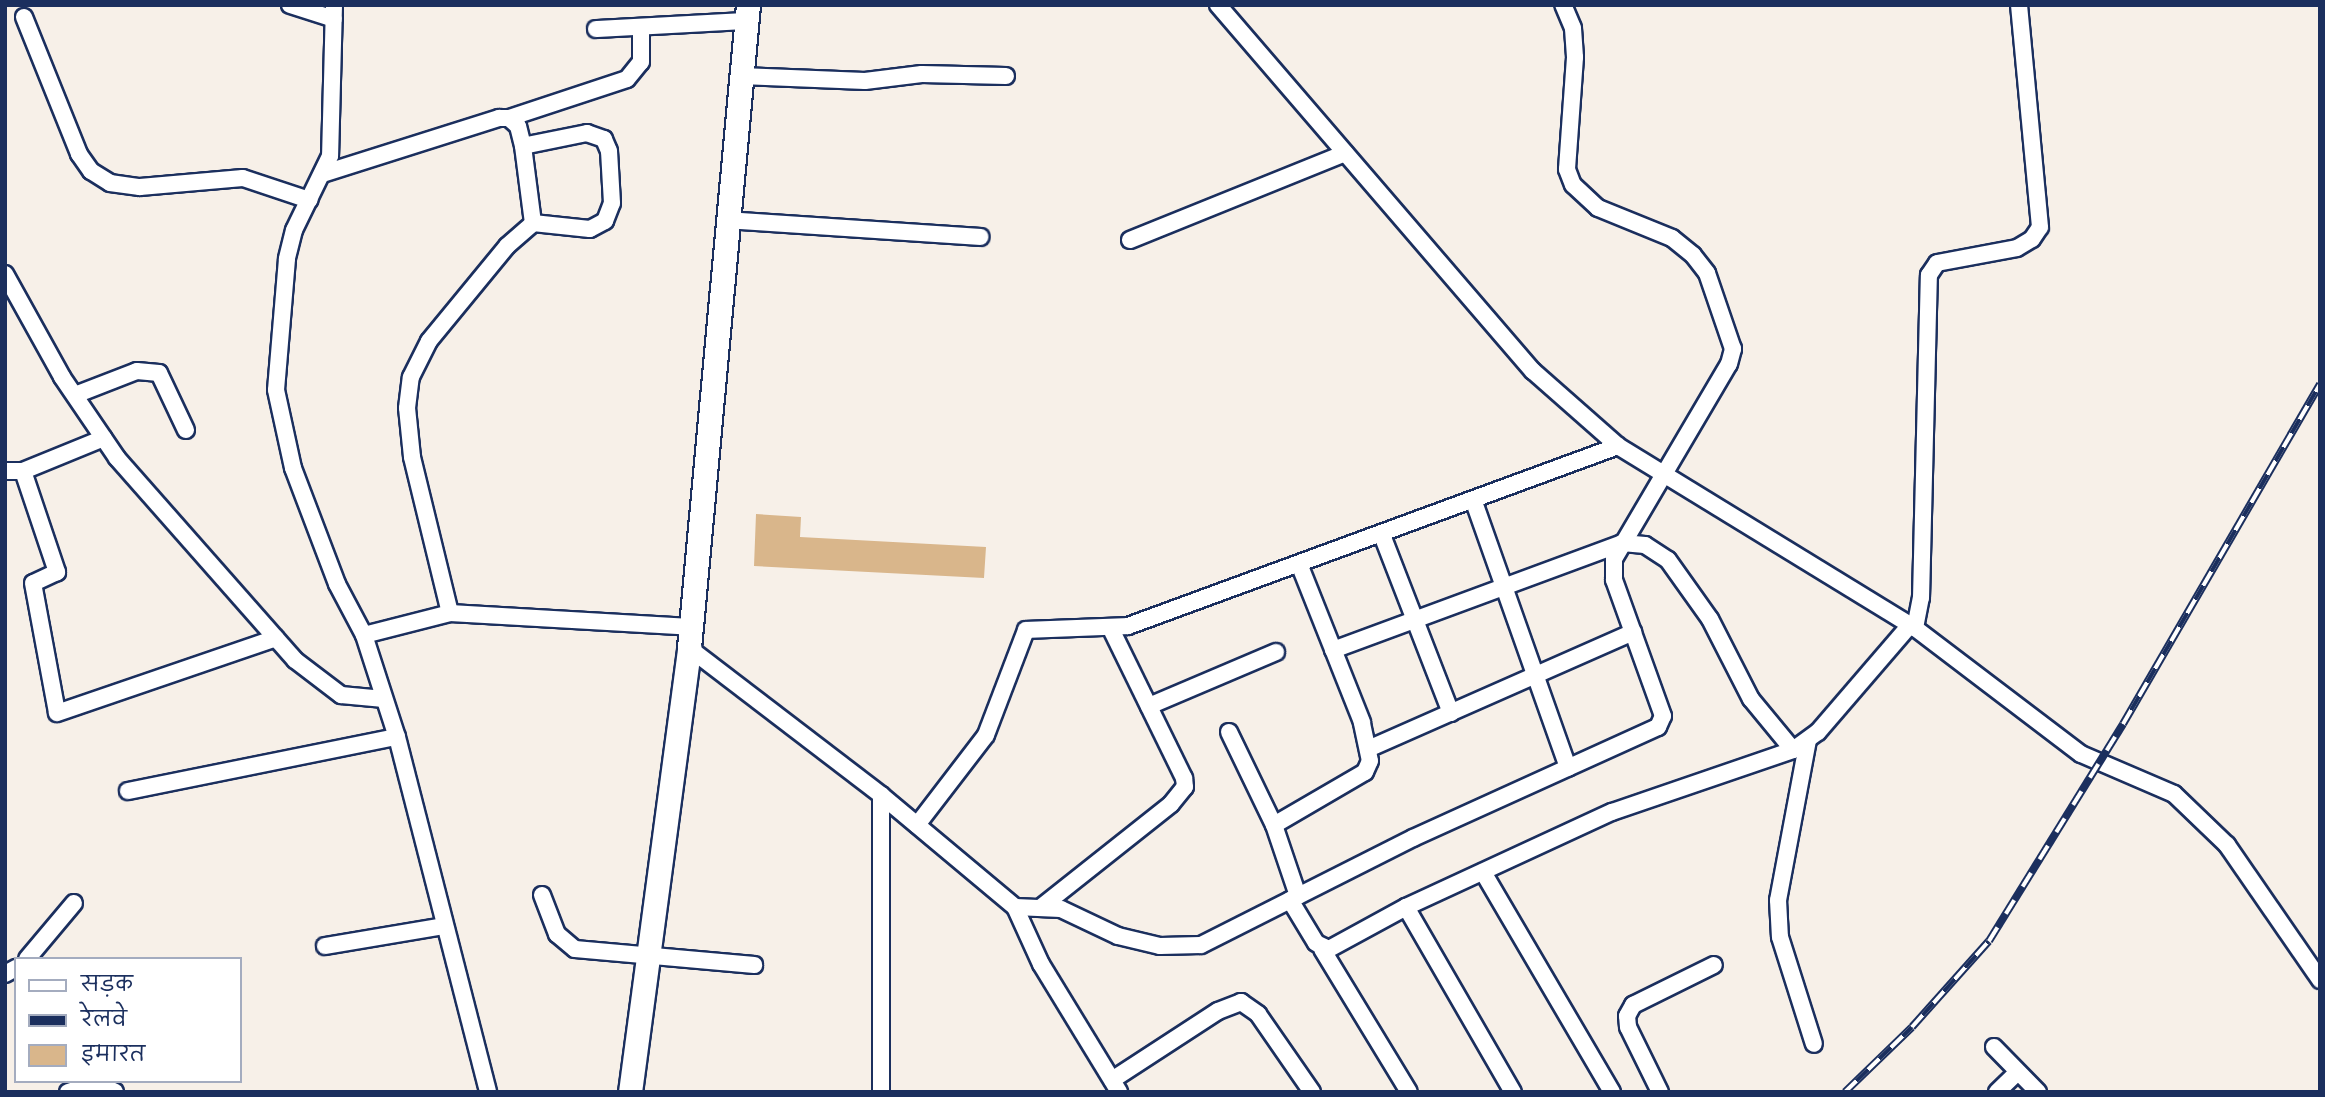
<!DOCTYPE html>
<html>
<head>
<meta charset="utf-8">
<style>
  body { margin:0 }
  #map { position:relative; width:2325px; height:1097px; overflow:hidden; background:#f7f0e8; font-family:"Balsamiq Sans","Playpen Sans Deva",sans-serif }
  div>[style] { position:absolute }
  [style*='--x'] { left:calc(var(--x)*1px); top:calc(var(--y)*1px); width:calc(var(--w)*1px); rotate:calc(var(--a)*1deg) }
  .building>* { inset:0; background:#d9b68b }
  .roads { filter:drop-shadow(2px 0 #1b2f5e) drop-shadow(-2px 0 #1b2f5e) drop-shadow(0 2px #1b2f5e) drop-shadow(0 -2px #1b2f5e) }
  .street>* { height:16px; margin:-8px; padding:0 8px; transform-origin:8px; border-radius:8px; background:#fff }
  .secondary>* { height:23px; margin:-11.5px; padding:0 11.5px; transform-origin:11.5px; border-radius:11.5px; background:#fff }
  .rail>* { height:8px; margin-top:-4px; transform-origin:0; background:repeating-linear-gradient(90deg,#fff 0 16px,#1b2f5e 0 32px); box-sizing:border-box; border-block:2px solid #1b2f5e }
  span { translate:-50% -50%; white-space:nowrap; text-align:center; line-height:1.15; -webkit-text-stroke:6px #fff; paint-order:stroke }
  .frame { position:absolute; inset:0; border:7px solid #1b2f5e; pointer-events:none }
  .legend { position:absolute; left:14px; top:957px; width:228px; height:126px; box-sizing:border-box; background:#fff; border:2px solid #a4acbf; margin:0; padding:9px 12px; list-style:none; font-size:21px; color:#1b2f5e }
  .legend li { display:flex; align-items:center; gap:14px; height:35px }
  .legend b { width:35px; border:2px solid #a4acbf }
</style>
</head>
<body>
<div id="map">
  <div class="building">
    <div style="clip-path:polygon(756px 514px,801px 517px,800px 537px,986px 547px,984px 578px,754px 566px)"></div>
  </div>
  <div class="roads">
    <div class="street">
      <div style="--x:290;--y:5;--w:46;--a:17.7"></div>
      <div style="--x:334;--y:5;--w:151;--a:91.5"></div>
      <div style="--x:330;--y:156;--w:82;--a:115.9"></div>
      <div style="--x:294;--y:230;--w:30;--a:104"></div>
      <div style="--x:287;--y:259;--w:131;--a:94.8"></div>
      <div style="--x:276;--y:390;--w:80;--a:77.7"></div>
      <div style="--x:293;--y:468;--w:124;--a:69.2"></div>
      <div style="--x:337;--y:584;--w:58;--a:62.1"></div>
      <div style="--x:364;--y:635;--w:107;--a:72.1"></div>
      <div style="--x:397;--y:737;--w:366;--a:75.6"></div>
      <div style="--x:1218;--y:5;--w:483;--a:49.3"></div>
      <div style="--x:1533;--y:371;--w:113;--a:41.4"></div>
      <div style="--x:1618;--y:446;--w:348;--a:31.5"></div>
      <div style="--x:1915;--y:628;--w:208;--a:37.2"></div>
      <div style="--x:2081;--y:754;--w:101;--a:23.3"></div>
      <div style="--x:2174;--y:794;--w:74;--a:43.9"></div>
      <div style="--x:2227;--y:845;--w:164;--a:55.4"></div>
      <div style="--x:24;--y:17;--w:148;--a:68.1"></div>
      <div style="--x:79;--y:154;--w:21;--a:55"></div>
      <div style="--x:91;--y:171;--w:22;--a:32"></div>
      <div style="--x:110;--y:183;--w:30;--a:8"></div>
      <div style="--x:140;--y:187;--w:103;--a:-5"></div>
      <div style="--x:243;--y:178;--w:70;--a:18.4"></div>
      <div style="--x:596;--y:29;--w:150;--a:-3.1"></div>
      <div style="--x:741;--y:76;--w:124;--a:2.3"></div>
      <div style="--x:865;--y:81;--w:57;--a:-7"></div>
      <div style="--x:922;--y:74;--w:84;--a:1.4"></div>
      <div style="--x:509;--y:118;--w:124;--a:-18.3"></div>
      <div style="--x:627;--y:79;--w:22;--a:-51"></div>
      <div style="--x:641;--y:62;--w:35;--a:-90"></div>
      <div style="--x:322;--y:174;--w:186;--a:-17.6"></div>
      <div style="--x:499;--y:118;--w:10;--a:0"></div>
      <div style="--x:509;--y:118;--w:12;--a:42"></div>
      <div style="--x:518;--y:126;--w:21;--a:76"></div>
      <div style="--x:726;--y:220;--w:255;--a:3.8"></div>
      <div style="--x:1130;--y:240;--w:232;--a:-22"></div>
      <div style="--x:5;--y:274;--w:118;--a:61"></div>
      <div style="--x:62;--y:377;--w:98;--a:55.8"></div>
      <div style="--x:117;--y:458;--w:269;--a:48.6"></div>
      <div style="--x:295;--y:660;--w:58;--a:37.3"></div>
      <div style="--x:341;--y:695;--w:43;--a:5.3"></div>
      <div style="--x:75;--y:395;--w:66;--a:-21.2"></div>
      <div style="--x:137;--y:371;--w:22;--a:5"></div>
      <div style="--x:159;--y:373;--w:63;--a:64.7"></div>
      <div style="--x:5;--y:471;--w:18;--a:0"></div>
      <div style="--x:23;--y:471;--w:87;--a:-22.2"></div>
      <div style="--x:23;--y:471;--w:107;--a:71.4"></div>
      <div style="--x:57;--y:572;--w:26;--a:155"></div>
      <div style="--x:33;--y:583;--w:132;--a:79.5"></div>
      <div style="--x:57;--y:713;--w:231;--a:-18.9"></div>
      <div style="--x:1474;--y:502;--w:282;--a:70.5"></div>
      <div style="--x:1382;--y:535;--w:191;--a:68.8"></div>
      <div style="--x:450;--y:613;--w:241;--a:3.3"></div>
      <div style="--x:1915;--y:628;--w:31;--a:-79"></div>
      <div style="--x:1921;--y:598;--w:323;--a:-88.6"></div>
      <div style="--x:1929;--y:275;--w:14;--a:-56"></div>
      <div style="--x:1937;--y:263;--w:81;--a:-10.6"></div>
      <div style="--x:2017;--y:248;--w:17;--a:-31"></div>
      <div style="--x:2032;--y:239;--w:14;--a:-56"></div>
      <div style="--x:2040;--y:227;--w:223;--a:-95.4"></div>
      <div style="--x:364;--y:635;--w:89;--a:-14.3"></div>
      <div style="--x:450;--y:613;--w:161;--a:-103.7"></div>
      <div style="--x:412;--y:457;--w:49;--a:-95.8"></div>
      <div style="--x:407;--y:408;--w:31;--a:-83"></div>
      <div style="--x:411;--y:377;--w:40;--a:-63.4"></div>
      <div style="--x:429;--y:341;--w:123;--a:-50.6"></div>
      <div style="--x:507;--y:246;--w:35;--a:-41"></div>
      <div style="--x:533;--y:223;--w:57;--a:6"></div>
      <div style="--x:590;--y:229;--w:17;--a:-28"></div>
      <div style="--x:605;--y:221;--w:19;--a:-69"></div>
      <div style="--x:612;--y:203;--w:52;--a:-93.3"></div>
      <div style="--x:609;--y:151;--w:13;--a:-113"></div>
      <div style="--x:604;--y:139;--w:18;--a:-161"></div>
      <div style="--x:587;--y:133;--w:65;--a:168.5"></div>
      <div style="--x:523;--y:146;--w:78;--a:82.6"></div>
      <div style="--x:689;--y:648;--w:242;--a:37.4"></div>
      <div style="--x:881;--y:795;--w:175;--a:39.9"></div>
      <div style="--x:1015;--y:907;--w:63;--a:65.5"></div>
      <div style="--x:1041;--y:964;--w:150;--a:58.6"></div>
      <div style="--x:1333;--y:650;--w:308;--a:-20.3"></div>
      <div style="--x:1622;--y:543;--w:23;--a:5"></div>
      <div style="--x:1645;--y:545;--w:27;--a:33"></div>
      <div style="--x:1668;--y:560;--w:72;--a:54.6"></div>
      <div style="--x:1710;--y:619;--w:90;--a:62.9"></div>
      <div style="--x:1751;--y:699;--w:66;--a:50.5"></div>
      <div style="--x:1149;--y:706;--w:138;--a:-23"></div>
      <div style="--x:1229;--y:732;--w:103;--a:64.2"></div>
      <div style="--x:1274;--y:825;--w:75;--a:71.3"></div>
      <div style="--x:1808;--y:740;--w:163;--a:100.6"></div>
      <div style="--x:1778;--y:900;--w:37;--a:87"></div>
      <div style="--x:1780;--y:937;--w:112;--a:72.4"></div>
      <div style="--x:1368;--y:749;--w:290;--a:-23.8"></div>
      <div style="--x:128;--y:791;--w:274;--a:-11.4"></div>
      <div style="--x:881;--y:795;--w:297;--a:90"></div>
      <div style="--x:917;--y:825;--w:113;--a:-52.5"></div>
      <div style="--x:986;--y:735;--w:112;--a:-69.1"></div>
      <div style="--x:1026;--y:630;--w:102;--a:-2.2"></div>
      <div style="--x:1128;--y:626;--w:522;--a:-20.17"></div>
      <div style="--x:1274;--y:825;--w:105;--a:-30.2"></div>
      <div style="--x:1365;--y:772;--w:12;--a:-66"></div>
      <div style="--x:1370;--y:761;--w:40;--a:-102"></div>
      <div style="--x:1362;--y:722;--w:168;--a:-111.7"></div>
      <div style="--x:1483;--y:872;--w:255;--a:59.6"></div>
      <div style="--x:542;--y:895;--w:42;--a:69"></div>
      <div style="--x:557;--y:934;--w:23;--a:40"></div>
      <div style="--x:575;--y:949;--w:180;--a:5.1"></div>
      <div style="--x:1290;--y:900;--w:50;--a:58.8"></div>
      <div style="--x:1316;--y:943;--w:14;--a:25"></div>
      <div style="--x:1329;--y:949;--w:88;--a:-28.6"></div>
      <div style="--x:1406;--y:907;--w:227;--a:-24.8"></div>
      <div style="--x:1612;--y:812;--w:191;--a:-18.9"></div>
      <div style="--x:1793;--y:750;--w:31;--a:-36"></div>
      <div style="--x:1818;--y:732;--w:141;--a:-49.3"></div>
      <div style="--x:1015;--y:907;--w:46;--a:2.5"></div>
      <div style="--x:1061;--y:909;--w:63;--a:25.3"></div>
      <div style="--x:1118;--y:936;--w:43;--a:13.4"></div>
      <div style="--x:1160;--y:946;--w:41;--a:-1.4"></div>
      <div style="--x:1201;--y:945;--w:237;--a:-26.8"></div>
      <div style="--x:1413;--y:838;--w:269;--a:-24.4"></div>
      <div style="--x:1658;--y:727;--w:12;--a:-66"></div>
      <div style="--x:1663;--y:716;--w:145;--a:-109.8"></div>
      <div style="--x:1614;--y:580;--w:21;--a:-90"></div>
      <div style="--x:1614;--y:559;--w:226;--a:-59.5"></div>
      <div style="--x:1729;--y:364;--w:16;--a:-75"></div>
      <div style="--x:1733;--y:349;--w:80;--a:-108.9"></div>
      <div style="--x:1707;--y:273;--w:23;--a:-128"></div>
      <div style="--x:1693;--y:255;--w:27;--a:-141"></div>
      <div style="--x:1672;--y:238;--w:80;--a:-157.9"></div>
      <div style="--x:1598;--y:208;--w:34;--a:-137"></div>
      <div style="--x:1573;--y:185;--w:17;--a:-111"></div>
      <div style="--x:1567;--y:169;--w:112;--a:-85.9"></div>
      <div style="--x:1575;--y:57;--w:29;--a:-94"></div>
      <div style="--x:1573;--y:28;--w:25;--a:-113"></div>
      <div style="--x:1406;--y:907;--w:214;--a:60"></div>
      <div style="--x:1040;--y:908;--w:167;--a:-38.4"></div>
      <div style="--x:1171;--y:804;--w:22;--a:-51"></div>
      <div style="--x:1185;--y:787;--w:9;--a:-96"></div>
      <div style="--x:1184;--y:778;--w:166;--a:-116.1"></div>
      <div style="--x:325;--y:946;--w:121;--a:-9.5"></div>
      <div style="--x:1322;--y:949;--w:167;--a:58.7"></div>
      <div style="--x:27;--y:959;--w:73;--a:-50"></div>
      <div style="--x:5;--y:974;--w:13;--a:-29"></div>
      <div style="--x:1994;--y:1047;--w:63;--a:45.6"></div>
      <div style="--x:1112;--y:1080;--w:126;--a:-33.1"></div>
      <div style="--x:1218;--y:1011;--w:25;--a:-21"></div>
      <div style="--x:1241;--y:1002;--w:21;--a:35"></div>
      <div style="--x:1258;--y:1014;--w:95;--a:55.3"></div>
      <div style="--x:68;--y:1092;--w:29;--a:-18"></div>
      <div style="--x:96;--y:1083;--w:21;--a:25"></div>
      <div style="--x:1660;--y:1092;--w:72;--a:-116.2"></div>
      <div style="--x:1628;--y:1027;--w:11;--a:-95"></div>
      <div style="--x:1627;--y:1016;--w:13;--a:-61"></div>
      <div style="--x:1633;--y:1005;--w:90;--a:-26.3"></div>
      <div style="--x:1997;--y:1092;--w:28;--a:-44"></div>
    </div>
    <div class="secondary">
      <div style="--x:630;--y:1092;--w:448;--a:-82.4"></div>
      <div style="--x:689;--y:648;--w:646;--a:-84.76"></div>
    </div>
  </div>
  <div class="rail">
    <div style="--x:1845;--y:1092;--w:93;--a:-44.1"></div>
    <div style="--x:1912;--y:1027;--w:115;--a:-48.2"></div>
    <div style="--x:1989;--y:941;--w:255;--a:-58.3"></div>
    <div style="--x:2123;--y:724;--w:393;--a:-59.9"></div>
  </div>
  <div class="frame"></div>
  <ul class="legend">
  <li><b style="height:9px;background:#fff"></b>सड़क</li>
  <li><b style="height:9px;background:#1b2f5e"></b>रेलवे</li>
  <li><b style="height:19px;background:#d9b68b"></b>इमारत</li>
  </ul>
</div>
</body>
</html>
